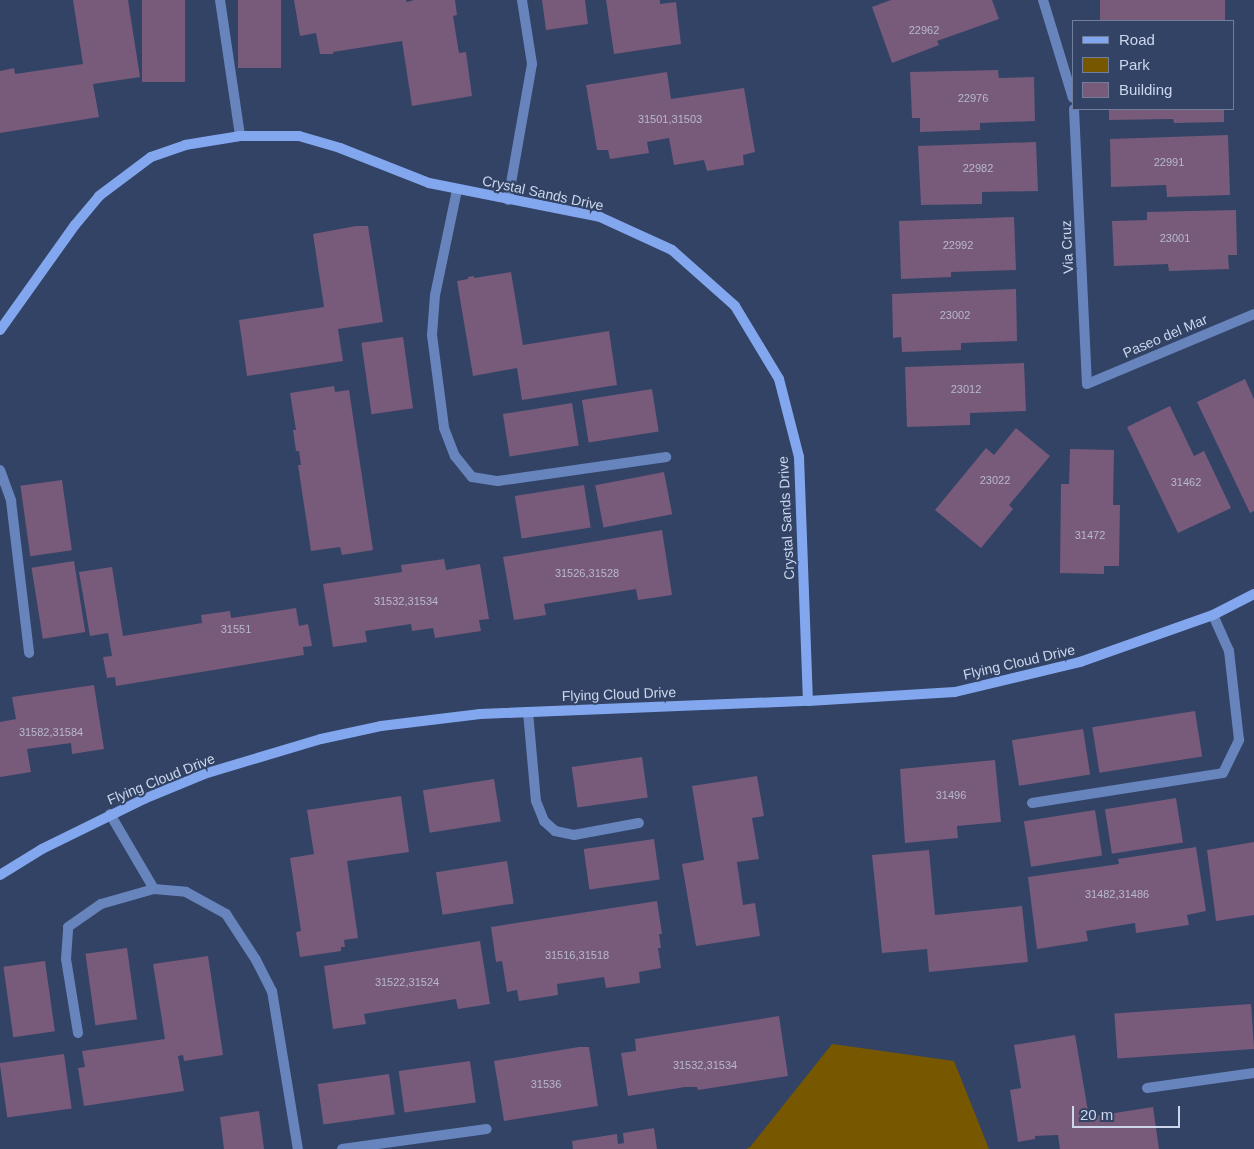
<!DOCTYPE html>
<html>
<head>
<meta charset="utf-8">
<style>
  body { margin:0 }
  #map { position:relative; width:1254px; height:1149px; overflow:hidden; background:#324365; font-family:Arial,sans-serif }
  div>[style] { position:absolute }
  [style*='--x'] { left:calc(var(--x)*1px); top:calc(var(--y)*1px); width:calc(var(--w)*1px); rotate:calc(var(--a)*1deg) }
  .green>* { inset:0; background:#775700 }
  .building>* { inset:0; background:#785a7b; transform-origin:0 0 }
  .lane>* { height:10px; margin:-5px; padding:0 5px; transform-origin:5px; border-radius:5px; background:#6784bd }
  .street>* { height:10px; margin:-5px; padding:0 5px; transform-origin:5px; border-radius:5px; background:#6784bd }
  .secondary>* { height:10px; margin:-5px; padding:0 5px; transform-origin:5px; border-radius:5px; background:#83a7ef }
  span { translate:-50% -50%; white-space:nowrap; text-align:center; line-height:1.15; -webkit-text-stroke:4px #324365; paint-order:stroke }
  .number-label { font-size:11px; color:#b7b8d0 }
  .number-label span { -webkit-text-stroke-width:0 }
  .street-label { font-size:14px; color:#ccd7ec }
  .legend { position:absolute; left:1072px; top:20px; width:162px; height:90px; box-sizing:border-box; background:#324365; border:1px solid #707e9b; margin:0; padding:6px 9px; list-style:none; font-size:15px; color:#ccd7ec }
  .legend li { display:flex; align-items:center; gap:10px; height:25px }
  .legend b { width:25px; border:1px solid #707e9b }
  .scale { position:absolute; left:1072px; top:1106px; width:108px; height:22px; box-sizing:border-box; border:2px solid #ccd7ec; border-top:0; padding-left:6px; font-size:15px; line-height:18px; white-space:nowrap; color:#ccd7ec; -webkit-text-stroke:4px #324365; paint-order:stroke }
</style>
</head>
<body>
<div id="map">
  <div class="green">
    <div style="clip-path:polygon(832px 1044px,954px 1061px,989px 1149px,746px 1149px,750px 1147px)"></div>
  </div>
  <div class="building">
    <div style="clip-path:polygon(73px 0,128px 0,140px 77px,93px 84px,99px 117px,0 133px,0 71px,14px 68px,15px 74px,83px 64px)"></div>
    <div style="left:142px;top:0;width:43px;height:82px"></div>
    <div style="left:238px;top:0;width:43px;height:68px"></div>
    <div style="clip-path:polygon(294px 0,406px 0,407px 2px,414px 0,455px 0,457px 15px,453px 16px,459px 53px,466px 52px,472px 96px,412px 106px,402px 41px,333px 52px,333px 54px,320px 54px,316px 33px,300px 36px)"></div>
    <div style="clip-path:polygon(542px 0,585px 0,588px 24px,546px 30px)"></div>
    <div style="clip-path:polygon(606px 0,660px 0,660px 4px,676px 2px,681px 44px,614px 54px)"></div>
    <div style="clip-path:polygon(891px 0,992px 0,999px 19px,937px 41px,939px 45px,892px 63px,872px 7px)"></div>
    <div style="left:1100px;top:0;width:125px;height:21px"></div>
    <div style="clip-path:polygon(998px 70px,999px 78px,1034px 77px,1035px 121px,980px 123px,980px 130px,920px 132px,920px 118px,912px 118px,910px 72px)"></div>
    <div style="clip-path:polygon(667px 72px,671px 99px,744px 88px,755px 152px,743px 155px,744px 165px,707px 171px,704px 160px,674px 165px,669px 138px,647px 142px,649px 153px,610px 159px,608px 150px,597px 150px,586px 85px)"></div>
    <div style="clip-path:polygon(1109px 109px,1224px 109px,1224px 122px,1174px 123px,1173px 119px,1109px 120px)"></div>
    <div style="clip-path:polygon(1228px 135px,1230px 195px,1167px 197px,1166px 185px,1111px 187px,1110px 139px)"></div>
    <div style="clip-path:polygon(1036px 142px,1038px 191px,982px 192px,982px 204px,921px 205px,918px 146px)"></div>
    <div style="clip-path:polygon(1236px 210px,1237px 255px,1228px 255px,1229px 269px,1169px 271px,1168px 264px,1114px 266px,1112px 221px,1147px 220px,1147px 212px)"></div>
    <div style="clip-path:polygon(1014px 217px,1016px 270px,951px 272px,951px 277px,901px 279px,899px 221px)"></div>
    <div style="clip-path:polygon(356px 226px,368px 226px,383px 322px,338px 329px,343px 361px,247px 376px,239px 320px,324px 307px,313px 234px)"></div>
    <div style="clip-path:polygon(511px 272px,523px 345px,609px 331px,617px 385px,522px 400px,517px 368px,473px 376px,457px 281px,468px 279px,468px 277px,474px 276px,474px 278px)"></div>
    <div style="clip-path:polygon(1016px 289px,1017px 341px,961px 343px,961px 350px,902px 352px,901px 337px,893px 338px,892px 294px)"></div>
    <div style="left:403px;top:337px;width:72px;height:42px;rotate:82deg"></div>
    <div style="clip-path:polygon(1024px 363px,1026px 411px,970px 413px,970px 425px,907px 427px,905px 367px)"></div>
    <div style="clip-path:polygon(1245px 379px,1254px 399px,1254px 511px,1250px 513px,1197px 402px)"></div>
    <div style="clip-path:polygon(334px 386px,335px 392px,349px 390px,373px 550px,342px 555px,340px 547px,311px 551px,298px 465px,301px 465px,299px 451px,296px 451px,293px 430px,296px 430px,290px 393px)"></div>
    <div style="left:652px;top:389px;width:43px;height:71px;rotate:81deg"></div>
    <div style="left:572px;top:403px;width:43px;height:70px;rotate:81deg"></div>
    <div style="clip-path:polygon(1170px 406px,1194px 456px,1204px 451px,1231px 508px,1178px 533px,1127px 427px)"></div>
    <div style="clip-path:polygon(1016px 428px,1050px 456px,1009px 505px,1013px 509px,981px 548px,935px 510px,986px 448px,994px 455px)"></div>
    <div style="clip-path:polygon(1070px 449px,1114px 450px,1113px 505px,1120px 505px,1119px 566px,1104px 566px,1104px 574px,1060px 573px,1061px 484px,1069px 484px)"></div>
    <div style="left:664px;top:472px;width:43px;height:70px;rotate:79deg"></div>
    <div style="left:62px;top:480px;width:71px;height:42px;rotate:82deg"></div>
    <div style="left:584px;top:485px;width:43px;height:70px;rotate:81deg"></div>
    <div style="clip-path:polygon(662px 530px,672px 595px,638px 600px,636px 589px,544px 604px,546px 615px,514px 620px,503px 557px)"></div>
    <div style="clip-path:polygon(444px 559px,446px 570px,480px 564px,489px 619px,479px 620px,481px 631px,435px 638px,433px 628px,412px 631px,411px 624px,365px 631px,367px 642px,333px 647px,323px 584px,402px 572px,401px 565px)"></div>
    <div style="left:74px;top:561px;width:72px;height:43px;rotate:81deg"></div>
    <div style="clip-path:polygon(112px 567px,123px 636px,202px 623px,201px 615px,230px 611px,231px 618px,296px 608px,299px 626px,308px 624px,312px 646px,303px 647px,304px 655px,116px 686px,115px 677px,107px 678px,103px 657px,112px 656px,108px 633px,90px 636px,79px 572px)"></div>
    <div style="clip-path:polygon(94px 685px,104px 749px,72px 754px,71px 743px,27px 749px,31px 772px,0 777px,0 722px,16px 719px,12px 697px)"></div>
    <div style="left:1195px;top:711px;width:46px;height:104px;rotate:81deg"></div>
    <div style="left:1083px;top:729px;width:46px;height:72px;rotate:81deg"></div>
    <div style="left:642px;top:757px;width:41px;height:71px;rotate:82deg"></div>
    <div style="clip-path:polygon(995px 760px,1001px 822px,957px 826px,958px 838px,905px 843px,900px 769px)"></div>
    <div style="clip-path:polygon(757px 776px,764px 816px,752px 818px,759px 859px,737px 862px,743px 905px,755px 903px,760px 936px,696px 946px,682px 864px,704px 860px,692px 786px)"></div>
    <div style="left:494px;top:779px;width:43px;height:72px;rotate:81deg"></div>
    <div style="clip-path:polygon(401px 796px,409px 852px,347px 861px,358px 938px,344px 940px,345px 947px,341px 947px,341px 951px,300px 957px,296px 932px,301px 931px,290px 858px,314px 854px,307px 810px)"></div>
    <div style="left:1176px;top:798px;width:45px;height:72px;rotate:81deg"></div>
    <div style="left:1095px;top:810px;width:46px;height:72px;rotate:81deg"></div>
    <div style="left:654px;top:839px;width:41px;height:71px;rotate:82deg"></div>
    <div style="clip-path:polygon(1254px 842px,1254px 915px,1216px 921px,1207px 850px)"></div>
    <div style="clip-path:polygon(1196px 847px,1206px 911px,1187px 915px,1189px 925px,1136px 933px,1135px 923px,1086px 931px,1088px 941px,1037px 949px,1028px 877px,1119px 864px,1118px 859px)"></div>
    <div style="clip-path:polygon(929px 850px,935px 915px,1022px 906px,1028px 962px,929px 972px,927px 949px,882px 953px,872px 855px)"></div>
    <div style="left:507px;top:861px;width:43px;height:72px;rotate:81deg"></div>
    <div style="clip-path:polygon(657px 901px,662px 934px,659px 934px,661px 948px,658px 948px,661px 968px,639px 972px,640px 983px,606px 988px,604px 977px,557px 984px,558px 995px,519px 1001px,517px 990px,507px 992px,502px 961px,496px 962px,491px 927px)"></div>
    <div style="clip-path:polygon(480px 941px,490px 1004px,458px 1009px,456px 999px,364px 1014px,366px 1024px,333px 1029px,324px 966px)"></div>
    <div style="left:127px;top:948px;width:72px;height:42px;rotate:82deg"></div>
    <div style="clip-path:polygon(208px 956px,223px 1055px,184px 1061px,183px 1055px,178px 1056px,184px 1091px,84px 1106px,78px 1068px,85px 1067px,82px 1051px,165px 1039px,153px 964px)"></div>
    <div style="left:45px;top:961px;width:71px;height:42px;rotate:82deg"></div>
    <div style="left:1251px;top:1004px;width:45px;height:137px;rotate:86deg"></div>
    <div style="clip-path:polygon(779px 1016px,788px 1076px,698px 1090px,697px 1087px,685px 1087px,628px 1096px,621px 1053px,636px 1051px,635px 1039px)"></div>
    <div style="clip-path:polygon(1075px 1035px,1089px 1117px,1153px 1107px,1159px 1149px,1060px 1149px,1058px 1135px,1035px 1136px,1035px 1139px,1018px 1142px,1010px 1090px,1021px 1088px,1014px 1045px)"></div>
    <div style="clip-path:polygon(579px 1047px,589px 1047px,598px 1106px,504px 1121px,494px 1061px)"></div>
    <div style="left:64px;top:1054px;width:55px;height:65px;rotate:82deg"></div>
    <div style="left:470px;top:1061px;width:42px;height:72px;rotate:82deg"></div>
    <div style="left:389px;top:1074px;width:41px;height:72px;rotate:82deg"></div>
    <div style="clip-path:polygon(259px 1111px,264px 1149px,224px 1149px,220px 1117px)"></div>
    <div style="clip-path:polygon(654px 1128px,657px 1149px,573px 1149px,572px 1141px,617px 1134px,618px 1144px,624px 1143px,623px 1133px)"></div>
  </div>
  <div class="lane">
    <div style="--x:220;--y:0;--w:137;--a:81.6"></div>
    <div style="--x:457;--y:190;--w:107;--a:101.8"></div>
    <div style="--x:435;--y:295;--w:40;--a:94.3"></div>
    <div style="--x:432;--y:335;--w:94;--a:82.6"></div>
    <div style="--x:444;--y:428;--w:30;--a:69"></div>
    <div style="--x:455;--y:456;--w:27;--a:51"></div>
    <div style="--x:472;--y:477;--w:26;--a:9"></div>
    <div style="--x:498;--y:481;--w:170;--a:-8.1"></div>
    <div style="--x:508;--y:200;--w:138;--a:-80"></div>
    <div style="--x:532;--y:64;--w:65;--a:-98.9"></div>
    <div style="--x:0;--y:470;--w:33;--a:70"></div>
    <div style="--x:11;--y:501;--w:153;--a:83.2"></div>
    <div style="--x:528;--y:712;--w:89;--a:84.9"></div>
    <div style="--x:536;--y:801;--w:22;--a:68"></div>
    <div style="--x:544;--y:821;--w:15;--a:42"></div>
    <div style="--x:555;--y:831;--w:19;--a:12"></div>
    <div style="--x:574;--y:835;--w:66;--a:-10.5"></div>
    <div style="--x:1032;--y:803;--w:193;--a:-8.9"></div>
    <div style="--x:1223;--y:773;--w:37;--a:-64"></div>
    <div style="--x:1239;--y:740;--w:90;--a:-96.4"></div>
    <div style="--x:1229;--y:651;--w:39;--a:-114"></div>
    <div style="--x:110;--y:814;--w:87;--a:59.6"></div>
    <div style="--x:78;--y:1033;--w:75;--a:-99.2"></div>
    <div style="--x:66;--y:959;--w:32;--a:-86"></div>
    <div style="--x:68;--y:927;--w:40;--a:-34.9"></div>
    <div style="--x:101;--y:904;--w:55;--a:-15.8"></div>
    <div style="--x:154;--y:889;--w:32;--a:5"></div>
    <div style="--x:186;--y:892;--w:46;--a:28.8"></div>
    <div style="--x:226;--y:914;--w:55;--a:56.9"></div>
    <div style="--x:256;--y:960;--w:35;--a:63"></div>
    <div style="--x:272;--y:991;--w:160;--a:80.7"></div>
    <div style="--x:1147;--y:1088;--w:108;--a:-8"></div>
    <div style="--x:342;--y:1149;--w:146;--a:-7.9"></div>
  </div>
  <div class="street">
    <div style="--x:1043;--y:0;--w:102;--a:73"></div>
    <div style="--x:1074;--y:109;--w:275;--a:87.3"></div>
    <div style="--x:1087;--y:384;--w:181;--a:-22.7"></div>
  </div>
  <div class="secondary">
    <div style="--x:0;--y:330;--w:129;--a:-54.5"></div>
    <div style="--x:75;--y:225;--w:38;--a:-50"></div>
    <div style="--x:99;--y:196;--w:65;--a:-36.9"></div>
    <div style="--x:151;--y:157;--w:36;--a:-19"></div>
    <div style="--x:185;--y:145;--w:56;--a:-9.3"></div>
    <div style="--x:240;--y:136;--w:59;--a:0"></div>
    <div style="--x:299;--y:136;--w:43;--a:16.3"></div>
    <div style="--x:340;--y:148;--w:96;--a:21.5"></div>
    <div style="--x:429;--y:183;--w:174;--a:11.2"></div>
    <div style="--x:600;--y:217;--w:79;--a:24.6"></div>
    <div style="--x:672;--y:250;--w:84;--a:41.6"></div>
    <div style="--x:735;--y:306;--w:85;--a:58.9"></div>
    <div style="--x:779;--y:379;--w:81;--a:75.6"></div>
    <div style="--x:799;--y:457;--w:244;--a:87.9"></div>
    <div style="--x:0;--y:875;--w:49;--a:-31.8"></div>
    <div style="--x:42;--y:849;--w:114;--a:-26.1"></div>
    <div style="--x:144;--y:799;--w:65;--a:-22.6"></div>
    <div style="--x:204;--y:774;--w:122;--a:-16.7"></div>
    <div style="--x:321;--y:739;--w:61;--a:-12.2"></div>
    <div style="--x:381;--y:726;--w:100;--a:-6.9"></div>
    <div style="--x:480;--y:714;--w:328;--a:-2.3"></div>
    <div style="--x:808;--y:701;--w:147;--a:-3.5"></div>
    <div style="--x:955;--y:692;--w:129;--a:-13.5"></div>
    <div style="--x:1080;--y:662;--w:141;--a:-19.5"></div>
    <div style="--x:1213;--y:615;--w:46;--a:-27.1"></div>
  </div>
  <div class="number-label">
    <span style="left:924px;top:30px">22962</span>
    <span style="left:973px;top:98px">22976</span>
    <span style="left:670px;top:119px">31501,31503</span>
    <span style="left:1169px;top:162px">22991</span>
    <span style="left:978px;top:168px">22982</span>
    <span style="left:1175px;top:238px">23001</span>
    <span style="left:958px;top:245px">22992</span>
    <span style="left:955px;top:315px">23002</span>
    <span style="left:966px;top:389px">23012</span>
    <span style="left:995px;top:480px">23022</span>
    <span style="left:1186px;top:482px">31462</span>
    <span style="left:1090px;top:535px">31472</span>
    <span style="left:587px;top:573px">31526,31528</span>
    <span style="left:406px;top:601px">31532,31534</span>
    <span style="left:236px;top:629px">31551</span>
    <span style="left:51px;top:732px">31582,31584</span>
    <span style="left:951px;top:795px">31496</span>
    <span style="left:1117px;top:894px">31482,31486</span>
    <span style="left:577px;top:955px">31516,31518</span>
    <span style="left:407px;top:982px">31522,31524</span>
    <span style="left:705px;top:1065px">31532,31534</span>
    <span style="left:546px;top:1084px">31536</span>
  </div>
  <div class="street-label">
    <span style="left:543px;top:193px;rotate:12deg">Crystal Sands Drive</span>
    <span style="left:1067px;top:247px;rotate:-93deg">Via Cruz</span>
    <span style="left:1165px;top:336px;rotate:-23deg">Paseo del Mar</span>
    <span style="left:786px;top:518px;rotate:-93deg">Crystal Sands Drive</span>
    <span style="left:1019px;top:662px;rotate:-13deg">Flying Cloud Drive</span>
    <span style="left:619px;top:694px;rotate:-2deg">Flying Cloud Drive</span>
    <span style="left:161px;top:779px;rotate:-22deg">Flying Cloud Drive</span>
  </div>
  <ul class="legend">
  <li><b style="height:6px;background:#83a7ef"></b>Road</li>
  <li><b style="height:14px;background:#775700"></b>Park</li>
  <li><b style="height:14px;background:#785a7b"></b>Building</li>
  </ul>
  <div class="scale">20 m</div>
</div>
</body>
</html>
